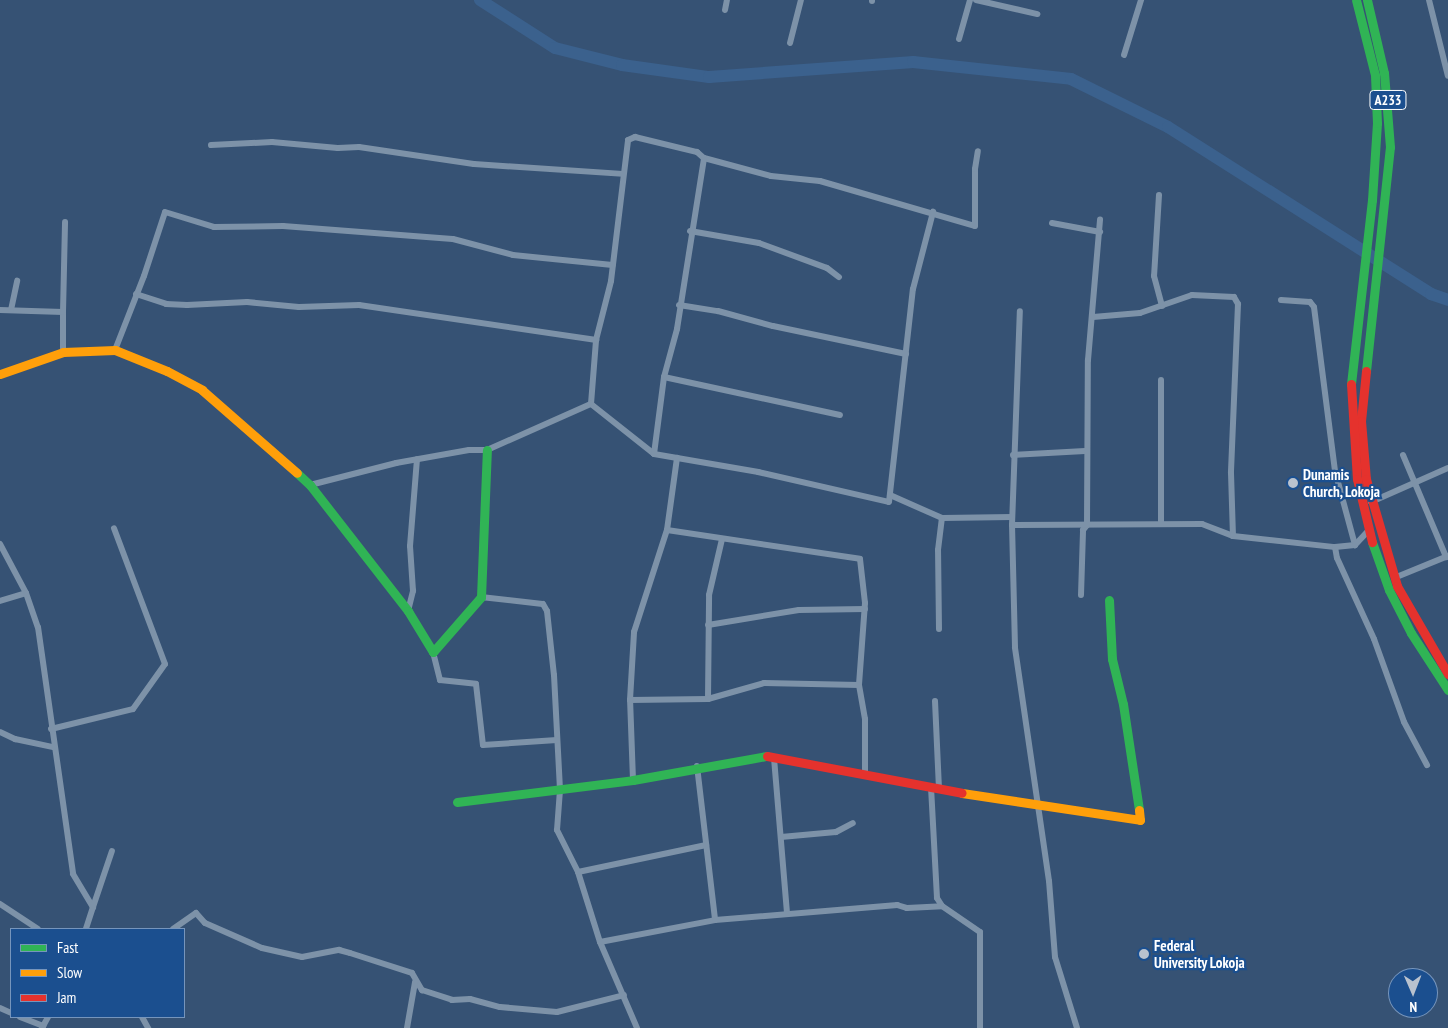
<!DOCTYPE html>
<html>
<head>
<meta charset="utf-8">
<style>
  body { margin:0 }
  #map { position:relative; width:1448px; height:1028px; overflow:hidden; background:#365274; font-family:"PT Sans Narrow",sans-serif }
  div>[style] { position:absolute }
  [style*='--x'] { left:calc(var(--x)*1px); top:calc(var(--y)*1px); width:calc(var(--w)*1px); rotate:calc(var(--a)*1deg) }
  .river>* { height:12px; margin:-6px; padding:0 6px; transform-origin:6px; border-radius:6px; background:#3b618d }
  .street>* { height:6px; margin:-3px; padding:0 3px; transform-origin:3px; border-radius:3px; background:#7d92a8 }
  .fast>* { height:9px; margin:-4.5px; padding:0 4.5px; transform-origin:4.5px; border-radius:4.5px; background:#30b455 }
  .slow>* { height:9px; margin:-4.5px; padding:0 4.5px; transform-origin:4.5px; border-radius:4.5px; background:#ff9f0a }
  .jam>* { height:9px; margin:-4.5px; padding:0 4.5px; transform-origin:4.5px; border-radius:4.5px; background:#e5322d }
  .dots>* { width:14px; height:14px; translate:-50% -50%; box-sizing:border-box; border:2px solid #1b4f8f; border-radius:50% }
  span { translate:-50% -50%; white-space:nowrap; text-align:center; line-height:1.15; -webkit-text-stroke:4.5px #1b4f8f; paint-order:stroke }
  .shield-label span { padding:1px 4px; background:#1b4f8f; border:1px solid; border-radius:4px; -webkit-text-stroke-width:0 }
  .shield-label { font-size:14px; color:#fff; font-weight:700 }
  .poi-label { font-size:15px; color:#fff; font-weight:700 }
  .left { translate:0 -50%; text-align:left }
  .legend { position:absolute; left:10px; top:928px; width:175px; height:90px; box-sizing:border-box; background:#1b4f8f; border:1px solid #7695bc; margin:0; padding:6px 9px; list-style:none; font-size:15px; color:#fff }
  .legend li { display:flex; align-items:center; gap:10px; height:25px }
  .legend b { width:25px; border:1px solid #7695bc }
  .north { position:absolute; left:1388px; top:968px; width:50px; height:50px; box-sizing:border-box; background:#1b4f8f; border:1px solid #7695bc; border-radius:50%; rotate:179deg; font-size:14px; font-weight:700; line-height:20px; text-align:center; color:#fff }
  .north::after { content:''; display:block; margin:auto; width:18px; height:22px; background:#b9c2ce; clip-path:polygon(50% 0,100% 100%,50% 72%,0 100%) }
</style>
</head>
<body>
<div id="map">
  <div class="river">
    <div style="--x:480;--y:0;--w:89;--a:32.6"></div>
    <div style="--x:555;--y:48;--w:69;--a:14.2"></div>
    <div style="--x:622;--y:65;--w:88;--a:7.9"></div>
    <div style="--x:709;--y:77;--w:205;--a:-4.2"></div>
    <div style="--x:913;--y:62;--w:159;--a:6.1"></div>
    <div style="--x:1071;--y:79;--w:108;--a:26.3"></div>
    <div style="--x:1168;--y:127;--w:312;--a:32.4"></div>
    <div style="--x:1431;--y:294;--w:18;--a:19"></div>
  </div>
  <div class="street">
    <div style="--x:976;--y:0;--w:63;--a:12.9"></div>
    <div style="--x:1429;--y:0;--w:78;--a:76"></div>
    <div style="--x:872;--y:1;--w:1;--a:-90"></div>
    <div style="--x:725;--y:10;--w:10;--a:-79"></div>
    <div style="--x:959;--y:39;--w:41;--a:-74.2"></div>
    <div style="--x:790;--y:43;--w:44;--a:-75.7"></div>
    <div style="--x:1124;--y:55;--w:58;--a:-72.8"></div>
    <div style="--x:211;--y:145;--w:61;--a:-2.8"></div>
    <div style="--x:272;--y:142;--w:66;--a:5.2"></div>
    <div style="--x:338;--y:148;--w:21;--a:-3"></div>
    <div style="--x:359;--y:147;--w:116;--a:8.4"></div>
    <div style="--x:474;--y:164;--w:149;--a:3.8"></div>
    <div style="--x:1159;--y:195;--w:81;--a:93.5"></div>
    <div style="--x:1154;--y:276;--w:31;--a:75"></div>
    <div style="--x:1052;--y:223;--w:49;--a:10.6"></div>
    <div style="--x:690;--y:231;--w:70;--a:9.9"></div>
    <div style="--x:759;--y:243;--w:72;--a:20.2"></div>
    <div style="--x:827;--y:268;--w:15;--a:37"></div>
    <div style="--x:136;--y:294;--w:32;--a:18"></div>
    <div style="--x:166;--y:304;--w:21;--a:3"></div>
    <div style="--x:187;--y:305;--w:60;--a:-2.9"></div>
    <div style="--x:247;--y:302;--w:52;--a:5.5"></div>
    <div style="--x:299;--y:307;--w:60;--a:-1.9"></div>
    <div style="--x:359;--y:305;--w:240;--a:8.4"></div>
    <div style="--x:1281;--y:300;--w:29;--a:4"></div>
    <div style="--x:1310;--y:302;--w:6;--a:51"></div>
    <div style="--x:1314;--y:307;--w:165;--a:82.7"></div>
    <div style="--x:1335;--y:471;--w:77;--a:74.9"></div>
    <div style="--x:679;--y:305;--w:39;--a:9"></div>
    <div style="--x:718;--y:311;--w:57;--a:15.3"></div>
    <div style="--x:773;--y:326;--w:136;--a:11.9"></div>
    <div style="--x:0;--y:310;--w:63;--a:1.8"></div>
    <div style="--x:63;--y:312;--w:40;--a:90"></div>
    <div style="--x:11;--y:310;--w:30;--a:-78"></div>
    <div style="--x:63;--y:312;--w:90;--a:-88.7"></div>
    <div style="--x:1093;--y:317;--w:47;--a:-4.9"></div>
    <div style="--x:1140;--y:313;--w:55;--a:-19.1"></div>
    <div style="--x:1192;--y:295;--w:42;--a:2.7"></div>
    <div style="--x:1234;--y:297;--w:8;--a:60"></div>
    <div style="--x:1238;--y:304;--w:169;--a:92.4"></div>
    <div style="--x:1231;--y:473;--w:63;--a:88.2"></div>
    <div style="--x:115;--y:350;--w:79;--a:-68.6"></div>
    <div style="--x:144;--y:276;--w:67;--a:-71.8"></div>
    <div style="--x:165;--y:212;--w:51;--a:17"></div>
    <div style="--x:214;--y:227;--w:69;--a:-0.8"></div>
    <div style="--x:283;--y:226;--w:170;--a:4.4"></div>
    <div style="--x:453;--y:239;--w:62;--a:14.9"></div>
    <div style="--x:513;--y:255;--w:100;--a:5.8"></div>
    <div style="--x:664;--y:377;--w:180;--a:12.2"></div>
    <div style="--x:591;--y:404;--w:64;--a:-85.5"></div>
    <div style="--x:596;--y:340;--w:61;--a:-75.7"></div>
    <div style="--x:611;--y:281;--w:142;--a:-83.1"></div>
    <div style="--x:628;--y:140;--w:8;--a:-23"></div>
    <div style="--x:635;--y:137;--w:64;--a:13.6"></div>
    <div style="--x:697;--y:152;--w:9;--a:41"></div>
    <div style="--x:704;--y:158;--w:69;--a:15"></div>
    <div style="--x:771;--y:176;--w:49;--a:5.8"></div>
    <div style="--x:820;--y:181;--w:161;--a:16.2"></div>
    <div style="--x:975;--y:226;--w:57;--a:-90"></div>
    <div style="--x:975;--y:169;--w:18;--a:-81"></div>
    <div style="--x:591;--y:404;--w:80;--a:38.4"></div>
    <div style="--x:654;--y:454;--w:106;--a:9.8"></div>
    <div style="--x:758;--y:472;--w:134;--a:12.9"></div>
    <div style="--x:889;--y:502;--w:214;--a:-83.6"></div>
    <div style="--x:913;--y:289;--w:80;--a:-75.4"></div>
    <div style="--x:654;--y:454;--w:78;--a:-82.6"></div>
    <div style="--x:664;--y:377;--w:50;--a:-74.8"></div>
    <div style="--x:677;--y:329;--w:173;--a:-81"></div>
    <div style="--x:1013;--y:455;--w:72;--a:-3.2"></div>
    <div style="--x:1403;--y:455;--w:111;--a:67.1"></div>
    <div style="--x:310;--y:485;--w:89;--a:-14.3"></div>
    <div style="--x:396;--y:463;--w:74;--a:-10.1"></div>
    <div style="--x:469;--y:450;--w:18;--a:0"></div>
    <div style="--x:487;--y:450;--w:114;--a:-23.9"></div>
    <div style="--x:890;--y:495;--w:57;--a:23.9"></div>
    <div style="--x:942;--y:518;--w:70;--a:-0.8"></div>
    <div style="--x:1371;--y:502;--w:84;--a:-23.8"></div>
    <div style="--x:1161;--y:524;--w:144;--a:-90"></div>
    <div style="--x:1012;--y:525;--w:214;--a:-87.9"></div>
    <div style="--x:667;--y:530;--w:195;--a:8.5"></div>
    <div style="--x:860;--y:559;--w:44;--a:83.5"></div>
    <div style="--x:865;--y:603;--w:82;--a:94.2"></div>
    <div style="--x:859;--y:685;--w:35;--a:80"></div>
    <div style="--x:865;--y:719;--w:54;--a:90"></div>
    <div style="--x:0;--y:544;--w:55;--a:62"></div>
    <div style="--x:26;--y:593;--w:36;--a:71"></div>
    <div style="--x:38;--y:627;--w:249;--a:81.9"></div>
    <div style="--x:73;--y:874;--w:39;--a:59"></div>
    <div style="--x:93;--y:907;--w:23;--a:108"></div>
    <div style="--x:1335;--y:547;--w:11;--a:80"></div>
    <div style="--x:1337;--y:558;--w:89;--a:65.4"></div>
    <div style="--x:1374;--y:639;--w:88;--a:70.1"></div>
    <div style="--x:1404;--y:722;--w:49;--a:61.9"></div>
    <div style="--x:1394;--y:578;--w:58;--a:-22.2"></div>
    <div style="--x:1081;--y:595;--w:65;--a:-88.2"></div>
    <div style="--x:1083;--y:530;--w:6;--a:-51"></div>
    <div style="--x:1087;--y:525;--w:165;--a:-89.7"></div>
    <div style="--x:1088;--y:360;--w:141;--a:-85.1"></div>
    <div style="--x:481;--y:597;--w:62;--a:6.4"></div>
    <div style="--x:543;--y:604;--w:8;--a:60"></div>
    <div style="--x:547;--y:611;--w:64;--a:83.8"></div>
    <div style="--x:554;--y:675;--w:115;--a:87"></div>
    <div style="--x:560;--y:790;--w:40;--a:94.3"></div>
    <div style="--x:557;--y:830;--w:47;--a:63.4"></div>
    <div style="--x:578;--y:872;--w:73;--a:72.6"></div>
    <div style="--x:600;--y:942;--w:94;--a:66.7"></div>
    <div style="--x:0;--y:601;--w:27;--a:-17"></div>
    <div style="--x:408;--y:611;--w:21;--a:-76"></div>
    <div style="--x:413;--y:591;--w:45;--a:-93.8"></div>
    <div style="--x:410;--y:546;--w:87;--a:-85.4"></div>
    <div style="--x:708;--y:625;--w:92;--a:-9.4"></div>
    <div style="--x:799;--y:610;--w:66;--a:-0.9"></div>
    <div style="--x:939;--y:629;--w:79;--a:-90.7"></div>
    <div style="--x:938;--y:550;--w:32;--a:-83"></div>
    <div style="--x:433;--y:652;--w:29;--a:76"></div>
    <div style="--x:440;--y:680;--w:36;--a:6"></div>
    <div style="--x:476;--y:684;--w:61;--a:83.5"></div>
    <div style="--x:483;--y:745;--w:74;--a:-3.9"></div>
    <div style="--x:708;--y:699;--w:104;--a:-89.4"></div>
    <div style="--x:709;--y:595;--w:57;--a:-76.9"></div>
    <div style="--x:630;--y:700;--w:78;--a:-0.7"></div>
    <div style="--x:708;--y:699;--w:58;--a:-15.9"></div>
    <div style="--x:764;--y:683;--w:95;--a:1.2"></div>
    <div style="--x:935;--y:701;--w:88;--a:87.4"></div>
    <div style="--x:51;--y:729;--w:84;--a:-13.7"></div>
    <div style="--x:133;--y:709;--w:55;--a:-54.6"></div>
    <div style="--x:165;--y:664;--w:145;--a:-110.6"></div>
    <div style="--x:0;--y:732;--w:17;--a:25"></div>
    <div style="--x:15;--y:739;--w:39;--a:12"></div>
    <div style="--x:774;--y:758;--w:156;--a:85.2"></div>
    <div style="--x:697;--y:766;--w:155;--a:83.3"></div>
    <div style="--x:633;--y:780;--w:80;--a:-92.1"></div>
    <div style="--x:630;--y:700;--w:68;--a:-86.6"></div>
    <div style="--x:634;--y:632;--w:107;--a:-72.1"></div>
    <div style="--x:667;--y:530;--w:73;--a:-82.1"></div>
    <div style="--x:931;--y:787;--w:111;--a:86.9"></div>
    <div style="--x:937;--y:898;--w:9;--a:58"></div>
    <div style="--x:942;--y:906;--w:46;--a:34.4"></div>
    <div style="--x:980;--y:932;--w:96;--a:90"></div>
    <div style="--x:781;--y:837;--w:55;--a:-5.2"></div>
    <div style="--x:836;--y:832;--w:19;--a:-28"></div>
    <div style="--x:578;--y:872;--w:131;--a:-11.9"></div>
    <div style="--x:0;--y:904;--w:45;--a:33.3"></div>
    <div style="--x:93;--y:907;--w:59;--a:-71.3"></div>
    <div style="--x:173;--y:929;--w:28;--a:-35"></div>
    <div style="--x:196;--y:913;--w:13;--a:48"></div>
    <div style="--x:205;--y:923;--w:62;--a:23.7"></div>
    <div style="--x:262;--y:948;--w:41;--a:12.7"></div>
    <div style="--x:302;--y:957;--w:38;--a:-11"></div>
    <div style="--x:339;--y:950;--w:11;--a:15"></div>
    <div style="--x:350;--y:953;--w:65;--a:17.9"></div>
    <div style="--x:412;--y:973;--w:20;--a:60"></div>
    <div style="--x:422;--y:990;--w:32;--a:18"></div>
    <div style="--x:452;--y:1000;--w:18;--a:-3"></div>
    <div style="--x:470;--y:999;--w:31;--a:15"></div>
    <div style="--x:500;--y:1007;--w:57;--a:5"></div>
    <div style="--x:557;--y:1012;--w:69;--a:-14.2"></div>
    <div style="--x:600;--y:942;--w:117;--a:-10.8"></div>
    <div style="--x:715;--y:920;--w:183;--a:-4.7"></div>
    <div style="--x:897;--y:905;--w:10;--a:17"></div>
    <div style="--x:907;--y:908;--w:35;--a:-3"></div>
    <div style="--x:0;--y:1008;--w:12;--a:24"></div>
    <div style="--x:20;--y:1017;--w:25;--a:21"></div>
    <div style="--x:142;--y:1017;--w:13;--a:61"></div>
    <div style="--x:42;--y:1028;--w:13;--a:-61"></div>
    <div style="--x:407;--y:1028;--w:47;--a:-80.1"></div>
    <div style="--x:1077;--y:1028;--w:74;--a:-107.2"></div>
    <div style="--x:1055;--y:957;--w:76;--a:-94.5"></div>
    <div style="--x:1049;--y:881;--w:236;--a:-98.3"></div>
    <div style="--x:1015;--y:647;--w:122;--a:-91.4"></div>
    <div style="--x:1012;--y:525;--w:190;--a:-0.3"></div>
    <div style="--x:1202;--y:524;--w:33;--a:21"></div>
    <div style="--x:1233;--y:536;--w:103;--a:6.2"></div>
    <div style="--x:1335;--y:547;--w:20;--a:-6"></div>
    <div style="--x:1355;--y:545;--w:19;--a:-47"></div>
  </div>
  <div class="fast">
    <div style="--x:1366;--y:371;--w:225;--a:-83.9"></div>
    <div style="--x:1390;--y:147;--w:74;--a:-94.6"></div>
    <div style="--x:1384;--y:73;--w:75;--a:-103.1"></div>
    <div style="--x:1351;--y:384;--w:185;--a:-83.5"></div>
    <div style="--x:1372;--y:200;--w:77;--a:-86.3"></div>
    <div style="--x:1377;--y:123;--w:48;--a:-92.4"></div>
    <div style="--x:1375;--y:75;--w:77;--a:-104.2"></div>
    <div style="--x:297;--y:473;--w:18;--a:43"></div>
    <div style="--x:310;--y:485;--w:160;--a:52.1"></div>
    <div style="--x:408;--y:611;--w:48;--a:58.6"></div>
    <div style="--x:433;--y:652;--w:73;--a:-48.9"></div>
    <div style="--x:481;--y:597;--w:147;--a:-87.7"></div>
    <div style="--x:1372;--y:542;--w:51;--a:70.5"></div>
    <div style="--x:1389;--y:590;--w:48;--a:62.9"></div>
    <div style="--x:1411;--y:633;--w:68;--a:57"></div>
    <div style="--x:1109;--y:600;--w:59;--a:87.1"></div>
    <div style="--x:1112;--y:659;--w:46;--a:76.3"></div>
    <div style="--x:1123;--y:704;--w:107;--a:81.4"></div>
    <div style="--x:457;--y:802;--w:177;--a:-7.1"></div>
    <div style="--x:633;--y:780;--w:136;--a:-10.2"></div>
  </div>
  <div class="slow">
    <div style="--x:0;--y:374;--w:67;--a:-19.2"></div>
    <div style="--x:63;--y:352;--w:52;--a:-2.2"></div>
    <div style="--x:115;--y:350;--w:56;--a:22"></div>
    <div style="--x:167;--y:371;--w:40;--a:28"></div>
    <div style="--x:202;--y:390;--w:126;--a:41.1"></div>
    <div style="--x:962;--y:793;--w:180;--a:8.6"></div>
    <div style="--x:1140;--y:820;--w:10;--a:-96"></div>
  </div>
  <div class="jam">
    <div style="--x:1366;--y:371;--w:50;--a:95.7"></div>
    <div style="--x:1361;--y:421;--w:58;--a:85.1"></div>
    <div style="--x:1366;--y:479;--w:111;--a:73.8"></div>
    <div style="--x:1397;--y:586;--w:102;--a:59.9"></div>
    <div style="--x:1351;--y:384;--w:95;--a:86.4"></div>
    <div style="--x:1357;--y:479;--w:65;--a:76.6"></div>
    <div style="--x:767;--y:756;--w:198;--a:10.7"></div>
  </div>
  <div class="dots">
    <div style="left:1293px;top:483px;background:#b9c2ce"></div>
    <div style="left:1144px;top:954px;background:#b9c2ce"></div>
  </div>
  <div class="shield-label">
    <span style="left:1388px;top:100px">A233</span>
  </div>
  <div class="poi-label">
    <span class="left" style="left:1303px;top:483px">Dunamis<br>Church, Lokoja</span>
    <span class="left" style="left:1154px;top:954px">Federal<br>University Lokoja</span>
  </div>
  <ul class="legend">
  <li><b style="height:6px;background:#30b455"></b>Fast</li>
  <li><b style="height:6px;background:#ff9f0a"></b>Slow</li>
  <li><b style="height:6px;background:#e5322d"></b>Jam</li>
  </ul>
  <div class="north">N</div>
</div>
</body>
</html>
